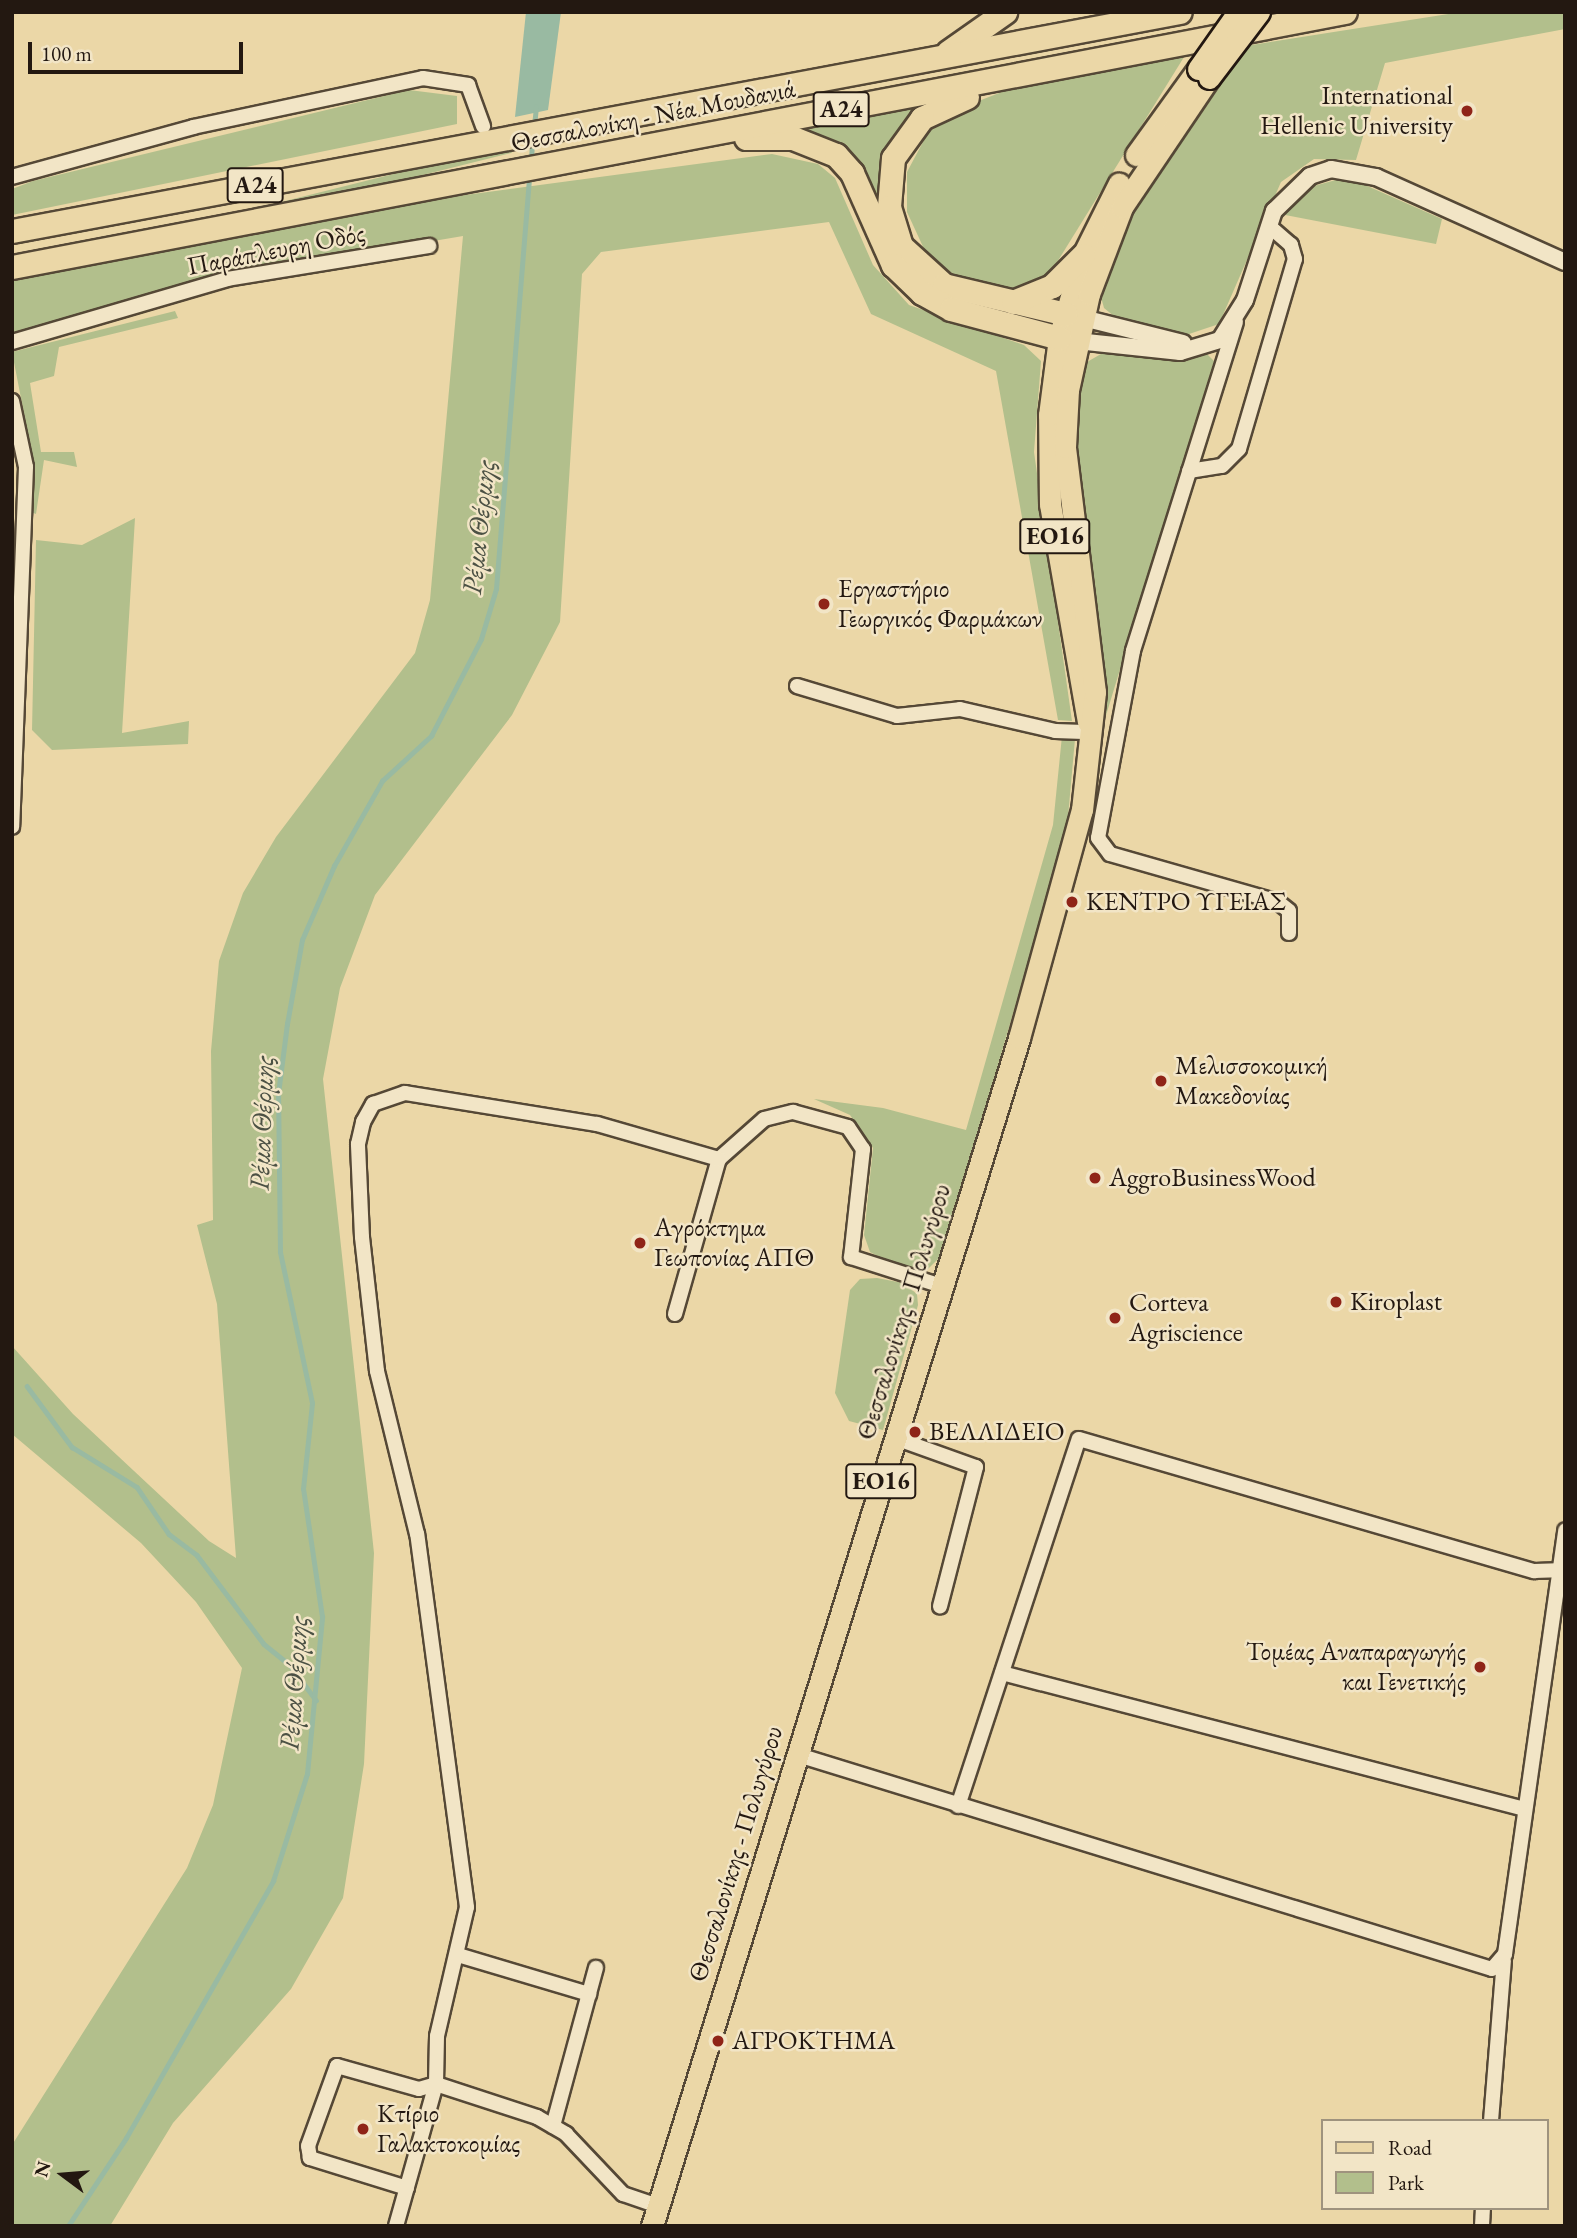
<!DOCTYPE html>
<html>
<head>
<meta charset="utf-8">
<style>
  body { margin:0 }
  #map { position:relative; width:1577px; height:2238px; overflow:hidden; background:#ebd7a7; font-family:"EB Garamond",serif }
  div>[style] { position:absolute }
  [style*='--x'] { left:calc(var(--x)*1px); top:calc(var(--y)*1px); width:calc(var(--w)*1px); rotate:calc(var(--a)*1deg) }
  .green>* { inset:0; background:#b2bf8c; transform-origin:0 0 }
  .water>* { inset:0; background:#99baa2 }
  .stream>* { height:4.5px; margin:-2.25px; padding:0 2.25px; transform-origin:2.25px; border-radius:2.25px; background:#99baa2 }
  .roads { filter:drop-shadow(2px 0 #554836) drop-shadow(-2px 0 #554836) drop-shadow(0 2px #554836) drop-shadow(0 -2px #554836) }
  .minor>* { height:14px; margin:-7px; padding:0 7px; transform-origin:7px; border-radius:7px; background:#f2e5c6 }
  .tertiary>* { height:16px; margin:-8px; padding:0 8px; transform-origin:8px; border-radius:8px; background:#f2e5c6 }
  .primary>* { height:21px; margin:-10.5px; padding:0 10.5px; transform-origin:10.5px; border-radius:10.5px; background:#ebd7a7 }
  .trunk>* { height:23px; margin:-11.5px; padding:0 11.5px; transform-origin:11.5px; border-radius:11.5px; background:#ebd7a7 }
  .bridges { filter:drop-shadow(2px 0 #231811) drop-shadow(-2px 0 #231811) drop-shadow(0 2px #231811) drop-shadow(0 -2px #231811) }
  .primary-bridge>* { height:21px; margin:-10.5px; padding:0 10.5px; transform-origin:10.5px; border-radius:10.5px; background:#ebd7a7 }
  .dots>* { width:19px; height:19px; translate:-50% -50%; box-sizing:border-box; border:4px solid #f2e5c6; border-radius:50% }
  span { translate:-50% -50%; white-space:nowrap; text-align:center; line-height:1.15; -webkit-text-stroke:5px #f2e5c6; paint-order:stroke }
  .shield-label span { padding:2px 5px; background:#f2e5c6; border:2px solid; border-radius:5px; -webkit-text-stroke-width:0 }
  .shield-label { font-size:24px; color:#231811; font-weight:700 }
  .poi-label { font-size:26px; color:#231811 }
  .right { translate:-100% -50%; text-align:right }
  .left { translate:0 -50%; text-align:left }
  .street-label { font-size:26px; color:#231811 }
  .water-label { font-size:28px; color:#4c5144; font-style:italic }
  .frame { position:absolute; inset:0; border:14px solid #231811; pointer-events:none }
  .legend { position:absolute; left:1321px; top:2119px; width:228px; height:91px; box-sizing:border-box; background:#f2e5c6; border:2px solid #9f937e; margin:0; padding:9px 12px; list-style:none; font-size:21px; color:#231811 }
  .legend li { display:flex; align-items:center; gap:14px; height:35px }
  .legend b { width:35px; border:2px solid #9f937e }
  .north { position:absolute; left:28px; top:2140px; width:70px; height:70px; -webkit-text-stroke:5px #f2e5c6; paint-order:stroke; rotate:286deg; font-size:19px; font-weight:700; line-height:28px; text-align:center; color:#231811 }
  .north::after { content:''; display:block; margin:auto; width:24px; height:32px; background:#231811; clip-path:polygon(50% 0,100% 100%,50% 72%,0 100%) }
  .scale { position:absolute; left:28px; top:42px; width:215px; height:32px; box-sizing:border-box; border:4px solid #231811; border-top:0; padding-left:9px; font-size:21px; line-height:24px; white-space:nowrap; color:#231811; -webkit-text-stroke:5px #f2e5c6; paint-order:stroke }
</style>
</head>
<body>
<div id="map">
  <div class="green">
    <div style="clip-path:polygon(1461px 12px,1565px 12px,1565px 29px,1385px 63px,1356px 160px,1314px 159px,1281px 182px,1219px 324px,1183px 336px,1120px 321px,1104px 308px,1099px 290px,1120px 225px,1239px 47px)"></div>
    <div style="clip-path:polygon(1184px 57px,1051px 272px,1023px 288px,1003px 288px,959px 279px,925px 251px,907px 212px,907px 172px,931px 127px,948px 113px,1012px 88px)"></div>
    <div style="clip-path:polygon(409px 90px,457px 96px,457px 124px,12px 215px,12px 189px,33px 181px)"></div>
    <div style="clip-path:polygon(927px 100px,914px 112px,884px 229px,844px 149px,798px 125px)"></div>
    <div style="left:510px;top:145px;width:8px;height:507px;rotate:76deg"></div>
    <div style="clip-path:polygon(772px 154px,818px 164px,835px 178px,873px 265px,909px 305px,1024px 345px,1041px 361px,1034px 452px,1072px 721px,1058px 720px,996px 371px,871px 314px,829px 222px,601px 252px,582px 274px,560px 622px,512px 715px,375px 895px,340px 988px,323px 1079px,374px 1553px,364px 1764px,343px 1898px,291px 1989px,173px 2123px,110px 2226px,12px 2226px,12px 2145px,187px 1868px,213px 1805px,242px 1668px,196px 1602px,141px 1543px,12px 1434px,12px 1346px,73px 1414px,209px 1541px,236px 1558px,217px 1304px,197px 1225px,213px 1220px,211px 1051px,219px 961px,243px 893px,276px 837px,415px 653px,430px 600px,463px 236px,232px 275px,23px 333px,12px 333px,12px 281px,458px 196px)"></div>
    <div style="clip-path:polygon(1347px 177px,1442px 219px,1436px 244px,1280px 214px,1310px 187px)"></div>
    <div style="clip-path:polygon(175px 311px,178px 318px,59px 347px,54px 376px,30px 383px,41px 452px,74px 452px,77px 467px,44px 460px,36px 514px,31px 512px,34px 465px,12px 352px)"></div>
    <div style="clip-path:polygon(1108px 350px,1155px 358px,1207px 354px,1214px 361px,1104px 722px,1099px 638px,1072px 467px,1080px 366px)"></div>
    <div style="clip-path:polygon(135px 518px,122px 733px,189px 721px,188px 744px,52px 750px,32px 730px,36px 540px,82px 545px)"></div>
    <div style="clip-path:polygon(1062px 736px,1075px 739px,1067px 828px,943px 1254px,925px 1272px,887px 1261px,870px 1252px,864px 1235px,873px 1148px,850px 1115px,814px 1099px,883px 1108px,966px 1130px,1053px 825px)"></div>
    <div style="clip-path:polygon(877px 1278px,903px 1283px,917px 1294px,918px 1305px,883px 1430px,849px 1421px,835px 1393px,850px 1290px,860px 1279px)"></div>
  </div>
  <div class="water">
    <div style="clip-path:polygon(526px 12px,561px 12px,548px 110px,515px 117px)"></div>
  </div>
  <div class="stream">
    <div style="--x:534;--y:126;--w:19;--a:-84"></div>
    <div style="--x:531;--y:161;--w:19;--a:-87"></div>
    <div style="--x:27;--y:1386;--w:76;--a:53.6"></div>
    <div style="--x:72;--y:1447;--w:76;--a:31.6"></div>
    <div style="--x:137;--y:1487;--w:57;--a:55.8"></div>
    <div style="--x:169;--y:1534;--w:35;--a:37"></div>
    <div style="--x:197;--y:1555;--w:111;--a:53"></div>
    <div style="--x:264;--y:1644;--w:33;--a:39"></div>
    <div style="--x:290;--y:1665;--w:44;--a:53.4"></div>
    <div style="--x:68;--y:2226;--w:105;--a:-56.6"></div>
    <div style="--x:126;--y:2138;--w:296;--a:-60.2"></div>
    <div style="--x:273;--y:1881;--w:112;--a:-72.4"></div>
    <div style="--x:307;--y:1774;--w:158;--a:-84.5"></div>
    <div style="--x:322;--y:1617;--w:129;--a:-98.4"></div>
    <div style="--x:303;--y:1489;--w:86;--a:-84"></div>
    <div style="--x:312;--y:1403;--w:154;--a:-102"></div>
    <div style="--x:280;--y:1252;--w:158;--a:-90.7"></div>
    <div style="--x:278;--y:1094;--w:71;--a:-82.7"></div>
    <div style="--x:287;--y:1024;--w:85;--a:-79.9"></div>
    <div style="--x:302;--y:940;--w:81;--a:-66.6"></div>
    <div style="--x:334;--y:866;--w:98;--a:-60.5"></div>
    <div style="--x:382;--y:781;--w:67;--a:-42.6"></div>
    <div style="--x:431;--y:736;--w:109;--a:-62.7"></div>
    <div style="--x:481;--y:639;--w:52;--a:-73.3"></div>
    <div style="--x:496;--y:589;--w:413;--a:-85.4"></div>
  </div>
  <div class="roads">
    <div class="minor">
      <div style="--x:12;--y:177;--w:188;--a:-15.4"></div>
      <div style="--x:193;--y:127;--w:235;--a:-12"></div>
      <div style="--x:423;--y:78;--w:46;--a:8.8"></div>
      <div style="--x:468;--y:85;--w:44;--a:69.9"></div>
      <div style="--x:1236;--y:322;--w:345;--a:107.4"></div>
      <div style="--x:1133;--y:651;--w:190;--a:100.6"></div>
      <div style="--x:1098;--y:838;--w:20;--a:53"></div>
      <div style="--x:1110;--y:854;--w:175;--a:15.9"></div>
      <div style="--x:1278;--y:902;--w:14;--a:39"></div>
      <div style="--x:1289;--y:911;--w:22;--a:90"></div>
      <div style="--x:12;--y:342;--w:224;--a:-16.3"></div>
      <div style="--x:227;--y:279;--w:205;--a:-9.3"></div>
      <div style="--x:12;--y:401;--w:67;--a:78"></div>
      <div style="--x:26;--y:467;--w:360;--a:92.2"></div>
      <div style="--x:1189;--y:471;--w:33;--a:-9"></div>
      <div style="--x:1222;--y:466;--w:24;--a:-45"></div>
      <div style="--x:1239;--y:449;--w:198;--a:-73.6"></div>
      <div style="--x:1295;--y:259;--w:15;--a:-106"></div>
      <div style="--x:1291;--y:245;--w:29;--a:-139"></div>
      <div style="--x:797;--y:686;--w:104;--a:16.7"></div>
      <div style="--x:897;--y:716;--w:63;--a:-6.3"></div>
      <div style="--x:960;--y:709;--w:98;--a:13"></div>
      <div style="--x:1055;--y:731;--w:36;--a:2"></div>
      <div style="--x:675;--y:1314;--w:161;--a:-74.2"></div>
      <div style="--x:719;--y:1159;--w:60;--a:-41.6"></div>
      <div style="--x:764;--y:1119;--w:30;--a:-14"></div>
      <div style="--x:793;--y:1112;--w:57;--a:15.3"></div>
      <div style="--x:848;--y:1127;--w:27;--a:56"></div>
      <div style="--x:863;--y:1149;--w:109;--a:96.3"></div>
      <div style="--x:851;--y:1257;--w:96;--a:17.7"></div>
      <div style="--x:895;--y:1438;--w:86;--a:19.7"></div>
      <div style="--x:976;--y:1467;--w:144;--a:104.5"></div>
      <div style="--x:1002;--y:1673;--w:540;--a:14.58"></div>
      <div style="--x:795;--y:1754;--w:729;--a:17.14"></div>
      <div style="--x:1492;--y:1969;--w:20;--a:-49"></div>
      <div style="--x:1505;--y:1954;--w:428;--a:-81.9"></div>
      <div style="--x:958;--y:1806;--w:386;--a:-71.8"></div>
      <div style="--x:1079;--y:1439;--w:474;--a:16.2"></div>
      <div style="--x:1534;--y:1571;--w:31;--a:-2"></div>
      <div style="--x:458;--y:1955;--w:137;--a:16.6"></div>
      <div style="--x:1491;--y:2121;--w:161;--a:-85.4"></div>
      <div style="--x:553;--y:2126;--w:164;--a:-74.8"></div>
      <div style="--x:407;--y:2188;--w:102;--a:-162.8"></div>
      <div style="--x:310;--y:2158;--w:12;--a:-99"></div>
      <div style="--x:308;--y:2146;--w:85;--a:-70.1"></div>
      <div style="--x:337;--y:2066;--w:85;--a:15.7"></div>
      <div style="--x:419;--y:2089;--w:18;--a:-16"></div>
      <div style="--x:436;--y:2084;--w:106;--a:18.1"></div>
      <div style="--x:537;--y:2117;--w:34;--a:30"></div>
      <div style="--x:566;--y:2134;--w:83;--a:46.5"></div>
      <div style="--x:623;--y:2194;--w:36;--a:19"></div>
      <div style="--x:396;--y:2226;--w:148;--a:-74.3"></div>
      <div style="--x:436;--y:2084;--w:48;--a:-88.8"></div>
      <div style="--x:437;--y:2036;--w:132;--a:-76.9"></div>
      <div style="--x:467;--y:1907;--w:376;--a:-97.6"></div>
      <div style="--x:417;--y:1534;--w:168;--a:-103.8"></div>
      <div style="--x:377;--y:1371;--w:135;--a:-96.4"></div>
      <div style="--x:362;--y:1237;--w:93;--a:-92.5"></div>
      <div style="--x:358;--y:1144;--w:23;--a:-77"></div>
      <div style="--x:363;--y:1122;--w:21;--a:-61"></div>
      <div style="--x:373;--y:1104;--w:34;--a:-19"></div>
      <div style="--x:405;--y:1093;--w:194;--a:9.2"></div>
      <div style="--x:597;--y:1124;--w:127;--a:16"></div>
      <div style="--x:1482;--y:2226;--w:18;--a:-87"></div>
    </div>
    <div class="tertiary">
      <div style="--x:1083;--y:318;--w:103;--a:14"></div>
      <div style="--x:1077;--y:341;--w:104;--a:6.1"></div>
      <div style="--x:1180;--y:352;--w:42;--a:-16.7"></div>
      <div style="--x:1220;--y:340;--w:47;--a:-58"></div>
      <div style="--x:1245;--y:300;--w:94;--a:-72"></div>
      <div style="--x:1274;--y:211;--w:50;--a:-44.2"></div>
      <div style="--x:1310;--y:176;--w:22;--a:-18"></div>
      <div style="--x:1331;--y:169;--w:46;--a:10.1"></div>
      <div style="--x:1376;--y:177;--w:207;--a:24.2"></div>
    </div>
    <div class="primary">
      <div style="--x:1136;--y:155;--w:106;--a:-54.2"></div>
      <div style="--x:1088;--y:722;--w:221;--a:-99.9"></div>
      <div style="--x:1050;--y:504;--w:89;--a:-90.6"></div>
      <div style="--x:1049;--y:415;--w:78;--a:-82.6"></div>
      <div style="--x:1059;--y:338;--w:86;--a:-73.9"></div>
      <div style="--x:1083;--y:255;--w:80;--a:-63.4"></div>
      <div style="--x:652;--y:2226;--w:1243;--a:-72.83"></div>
      <div style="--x:1019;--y:1038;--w:237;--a:-74.6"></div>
      <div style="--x:1082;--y:810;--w:119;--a:-83.7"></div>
      <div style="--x:1095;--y:692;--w:247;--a:-97"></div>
      <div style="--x:1065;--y:447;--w:57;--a:-87"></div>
      <div style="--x:1068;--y:390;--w:98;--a:-77.7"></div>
      <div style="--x:1089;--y:294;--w:93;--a:-69.2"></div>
      <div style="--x:1122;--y:207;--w:156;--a:-56"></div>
    </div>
    <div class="trunk">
      <div style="--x:948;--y:52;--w:70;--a:-35.1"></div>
      <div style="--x:967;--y:97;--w:50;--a:155"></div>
      <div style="--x:922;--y:118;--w:49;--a:125.9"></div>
      <div style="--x:893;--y:158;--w:49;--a:94.7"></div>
      <div style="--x:889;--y:207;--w:41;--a:72.9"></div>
      <div style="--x:901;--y:246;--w:58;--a:42.2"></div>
      <div style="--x:944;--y:285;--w:125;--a:13.4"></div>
      <div style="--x:746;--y:138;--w:47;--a:0"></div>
      <div style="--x:793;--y:138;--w:46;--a:21.6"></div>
      <div style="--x:836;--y:155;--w:24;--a:48"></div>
      <div style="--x:852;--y:173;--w:101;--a:66"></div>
      <div style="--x:893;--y:265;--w:40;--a:44"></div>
      <div style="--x:922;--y:293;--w:33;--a:29"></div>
      <div style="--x:951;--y:309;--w:112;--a:15"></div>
      <div style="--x:12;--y:231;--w:1188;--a:-10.62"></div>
      <div style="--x:12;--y:267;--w:1357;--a:-10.83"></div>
      <div style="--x:1013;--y:302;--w:42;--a:-22.3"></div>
      <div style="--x:1052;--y:286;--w:44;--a:-45"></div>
    </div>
  </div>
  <div class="bridges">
    <div class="primary-bridge">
      <div style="--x:1198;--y:69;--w:70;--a:-54.9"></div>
      <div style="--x:1209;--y:78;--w:83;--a:-52.9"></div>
    </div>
  </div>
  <div class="dots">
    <div style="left:1467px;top:111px;background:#8f2418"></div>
    <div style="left:824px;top:604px;background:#8f2418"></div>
    <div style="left:1072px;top:902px;background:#8f2418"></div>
    <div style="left:1161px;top:1081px;background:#8f2418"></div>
    <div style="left:1095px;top:1178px;background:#8f2418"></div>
    <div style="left:640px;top:1243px;background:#8f2418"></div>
    <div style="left:1336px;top:1302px;background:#8f2418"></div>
    <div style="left:1115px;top:1318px;background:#8f2418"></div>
    <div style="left:915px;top:1432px;background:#8f2418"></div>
    <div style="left:1480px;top:1667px;background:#8f2418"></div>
    <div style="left:718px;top:2041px;background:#8f2418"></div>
    <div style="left:363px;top:2129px;background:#8f2418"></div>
  </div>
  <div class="shield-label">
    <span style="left:841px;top:109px">Α24</span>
    <span style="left:255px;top:185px">Α24</span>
    <span style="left:1055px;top:536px">ΕΟ16</span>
    <span style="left:881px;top:1481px">ΕΟ16</span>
  </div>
  <div class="poi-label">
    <span class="right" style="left:1453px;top:111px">International<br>Hellenic University</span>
    <span class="left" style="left:838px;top:604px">Εργαστήριο<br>Γεωργικός Φαρμάκων</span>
    <span class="left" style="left:1086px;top:902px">ΚΕΝΤΡΟ ΥΓΕΙΑΣ</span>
    <span class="left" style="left:1175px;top:1081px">Μελισσοκομική<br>Μακεδονίας</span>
    <span class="left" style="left:1109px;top:1178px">AggroBusinessWood</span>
    <span class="left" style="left:654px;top:1243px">Αγρόκτημα<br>Γεωπονίας ΑΠΘ</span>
    <span class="left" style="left:1350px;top:1302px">Kiroplast</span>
    <span class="left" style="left:1129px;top:1318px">Corteva<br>Agriscience</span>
    <span class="left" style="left:929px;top:1432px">ΒΕΛΛΙΔΕΙΟ</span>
    <span class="right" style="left:1466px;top:1667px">Τομέας Αναπαραγωγής<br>και Γενετικής</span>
    <span class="left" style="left:732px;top:2041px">ΑΓΡΟΚΤΗΜΑ</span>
    <span class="left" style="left:377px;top:2129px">Κτίριο<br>Γαλακτοκομίας</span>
  </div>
  <div class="street-label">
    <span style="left:653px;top:116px;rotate:-11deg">Θεσσαλονίκη - Νέα Μουδανιά</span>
    <span style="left:276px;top:250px;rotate:-11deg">Παράπλευρη Οδός</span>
    <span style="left:904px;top:1312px;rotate:-73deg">Θεσσαλονίκης - Πολυγύρου</span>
    <span style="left:736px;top:1854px;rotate:-73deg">Θεσσαλονίκης - Πολυγύρου</span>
  </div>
  <div class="water-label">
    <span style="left:478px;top:527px;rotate:-84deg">Ρέμα Θέρμης</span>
    <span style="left:261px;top:1123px;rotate:-88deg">Ρέμα Θέρμης</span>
    <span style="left:293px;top:1683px;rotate:-86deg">Ρέμα Θέρμης</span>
  </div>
  <div class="frame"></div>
  <ul class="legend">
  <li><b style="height:9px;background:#ebd7a7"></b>Road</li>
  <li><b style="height:19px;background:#b2bf8c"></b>Park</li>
  </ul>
  <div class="north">N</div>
  <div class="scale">100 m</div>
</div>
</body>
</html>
